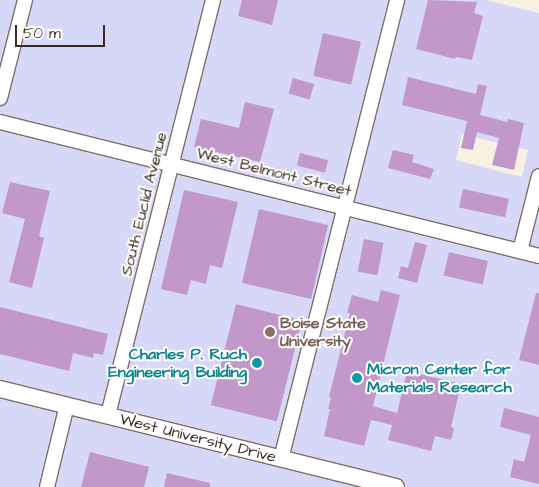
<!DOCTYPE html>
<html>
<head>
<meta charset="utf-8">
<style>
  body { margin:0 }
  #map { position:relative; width:539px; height:487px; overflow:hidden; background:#f7f1e2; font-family:"Architects Daughter",sans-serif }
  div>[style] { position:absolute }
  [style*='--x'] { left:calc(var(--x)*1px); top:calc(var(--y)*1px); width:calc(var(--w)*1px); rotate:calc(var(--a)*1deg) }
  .built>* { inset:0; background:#d7d7f8 }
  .building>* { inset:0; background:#c298cb; transform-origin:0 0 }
  .roads { filter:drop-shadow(1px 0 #7d7063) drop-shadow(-1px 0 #7d7063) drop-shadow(0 1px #7d7063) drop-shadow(0 -1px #7d7063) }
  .minor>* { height:14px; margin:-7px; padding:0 7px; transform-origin:7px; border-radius:7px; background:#fff }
  .tertiary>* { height:16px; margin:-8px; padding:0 8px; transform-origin:8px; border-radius:8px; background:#fff }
  .dots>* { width:14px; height:14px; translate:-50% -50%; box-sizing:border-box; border:2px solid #fff; border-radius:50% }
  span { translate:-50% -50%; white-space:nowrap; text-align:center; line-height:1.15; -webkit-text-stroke:4px #fff; paint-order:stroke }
  .street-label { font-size:16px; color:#3b2a1e }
  .education-label { font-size:16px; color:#785e54; font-weight:700 }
  .left { translate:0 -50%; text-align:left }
  .culture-label { font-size:16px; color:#0d838f; font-weight:700 }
  .right { translate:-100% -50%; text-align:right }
  .scale { position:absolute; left:15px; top:25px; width:90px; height:22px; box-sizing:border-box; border:2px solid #3b2a1e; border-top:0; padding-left:6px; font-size:15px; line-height:18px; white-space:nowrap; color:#3b2a1e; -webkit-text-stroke:4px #fff; paint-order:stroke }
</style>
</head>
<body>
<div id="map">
  <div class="built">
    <div style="clip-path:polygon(evenodd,0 0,486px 0,539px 13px,539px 487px,0 487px,0 0,462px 134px,528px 150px,522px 177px,456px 160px,462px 134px)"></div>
  </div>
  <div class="building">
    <div style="clip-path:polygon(242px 0,278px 0,272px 25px,238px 16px)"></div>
    <div style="clip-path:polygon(428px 0,477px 2px,474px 13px,483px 16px,472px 60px,456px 57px,455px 59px,416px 49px)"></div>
    <div style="left:323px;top:33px;width:39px;height:44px;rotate:13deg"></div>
    <div style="clip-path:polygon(408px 77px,476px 94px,478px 84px,487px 86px,480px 115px,507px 122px,508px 119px,524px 123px,514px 170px,492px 165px,499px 138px,477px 132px,473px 150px,461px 148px,467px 121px,402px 105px)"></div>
    <div style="left:293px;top:78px;width:22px;height:16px;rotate:16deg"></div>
    <div style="clip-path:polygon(245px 102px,274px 109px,260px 162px,194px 147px,201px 119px,239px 128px)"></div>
    <div style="clip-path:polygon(393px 150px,414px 155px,412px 162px,434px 169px,430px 179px,388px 168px)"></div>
    <div style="left:300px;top:153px;width:29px;height:13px;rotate:14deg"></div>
    <div style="clip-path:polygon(10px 182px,50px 191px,39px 236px,44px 238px,32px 288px,9px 282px,25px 219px,2px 213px)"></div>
    <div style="left:463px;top:189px;width:47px;height:19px;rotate:12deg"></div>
    <div style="clip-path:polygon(184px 190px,238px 202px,222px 268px,210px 265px,206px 284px,191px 280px,187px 295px,161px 289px)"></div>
    <div style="left:259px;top:209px;width:71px;height:76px;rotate:13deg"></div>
    <div style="left:364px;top:239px;width:20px;height:33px;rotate:11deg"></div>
    <div style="clip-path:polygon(415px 242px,427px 245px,417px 283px,398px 278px,401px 266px,408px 268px)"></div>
    <div style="left:449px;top:252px;width:40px;height:24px;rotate:13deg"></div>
    <div style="clip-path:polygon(381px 290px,400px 295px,373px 406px,397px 413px,407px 371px,461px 384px,451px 427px,454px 428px,451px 440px,435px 436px,431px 451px,388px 440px,392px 425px,371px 420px,364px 446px,324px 436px,330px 409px,328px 409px,331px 398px,329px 397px,350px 313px,347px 313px,352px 295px,378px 302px)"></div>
    <div style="clip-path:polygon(536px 293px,539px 293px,539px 365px,519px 360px)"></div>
    <div style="left:236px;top:304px;width:68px;height:104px;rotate:14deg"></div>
    <div style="clip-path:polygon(0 307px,108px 334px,103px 355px,94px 353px,93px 358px,73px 353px,69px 371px,0 354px)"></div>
    <div style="clip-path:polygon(504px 408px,539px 417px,539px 484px,510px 477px,514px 459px,524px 462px,531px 435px,500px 427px)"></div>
    <div style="clip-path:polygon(90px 452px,149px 467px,144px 487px,81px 487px)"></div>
    <div style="clip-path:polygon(167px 473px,210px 483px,210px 487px,164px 487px)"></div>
  </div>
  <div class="roads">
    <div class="minor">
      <div style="--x:0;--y:98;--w:101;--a:-75.7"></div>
      <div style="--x:0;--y:122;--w:555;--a:13.96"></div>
      <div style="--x:520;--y:251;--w:77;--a:-75.8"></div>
      <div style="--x:108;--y:415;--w:428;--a:-75.8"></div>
      <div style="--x:281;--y:459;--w:473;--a:-75.8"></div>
      <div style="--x:47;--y:487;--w:84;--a:-76.3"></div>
    </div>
    <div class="tertiary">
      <div style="--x:0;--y:389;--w:408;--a:13.9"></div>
    </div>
  </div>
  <div class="dots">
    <div style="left:270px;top:332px;background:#8d6e63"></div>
    <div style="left:257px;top:363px;background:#0f9aa8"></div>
    <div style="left:357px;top:378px;background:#0f9aa8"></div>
  </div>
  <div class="street-label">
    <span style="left:274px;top:172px;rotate:14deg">West Belmont Street</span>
    <span style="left:144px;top:204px;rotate:-76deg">South Euclid Avenue</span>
    <span style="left:198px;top:438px;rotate:14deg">West University Drive</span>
  </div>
  <div class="education-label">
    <span class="left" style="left:280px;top:332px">Boise State<br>University</span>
  </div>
  <div class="culture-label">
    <span class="right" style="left:247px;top:363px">Charles P. Ruch<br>Engineering Building</span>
    <span class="left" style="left:367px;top:378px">Micron Center for<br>Materials Research</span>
  </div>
  <div class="scale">50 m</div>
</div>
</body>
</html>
